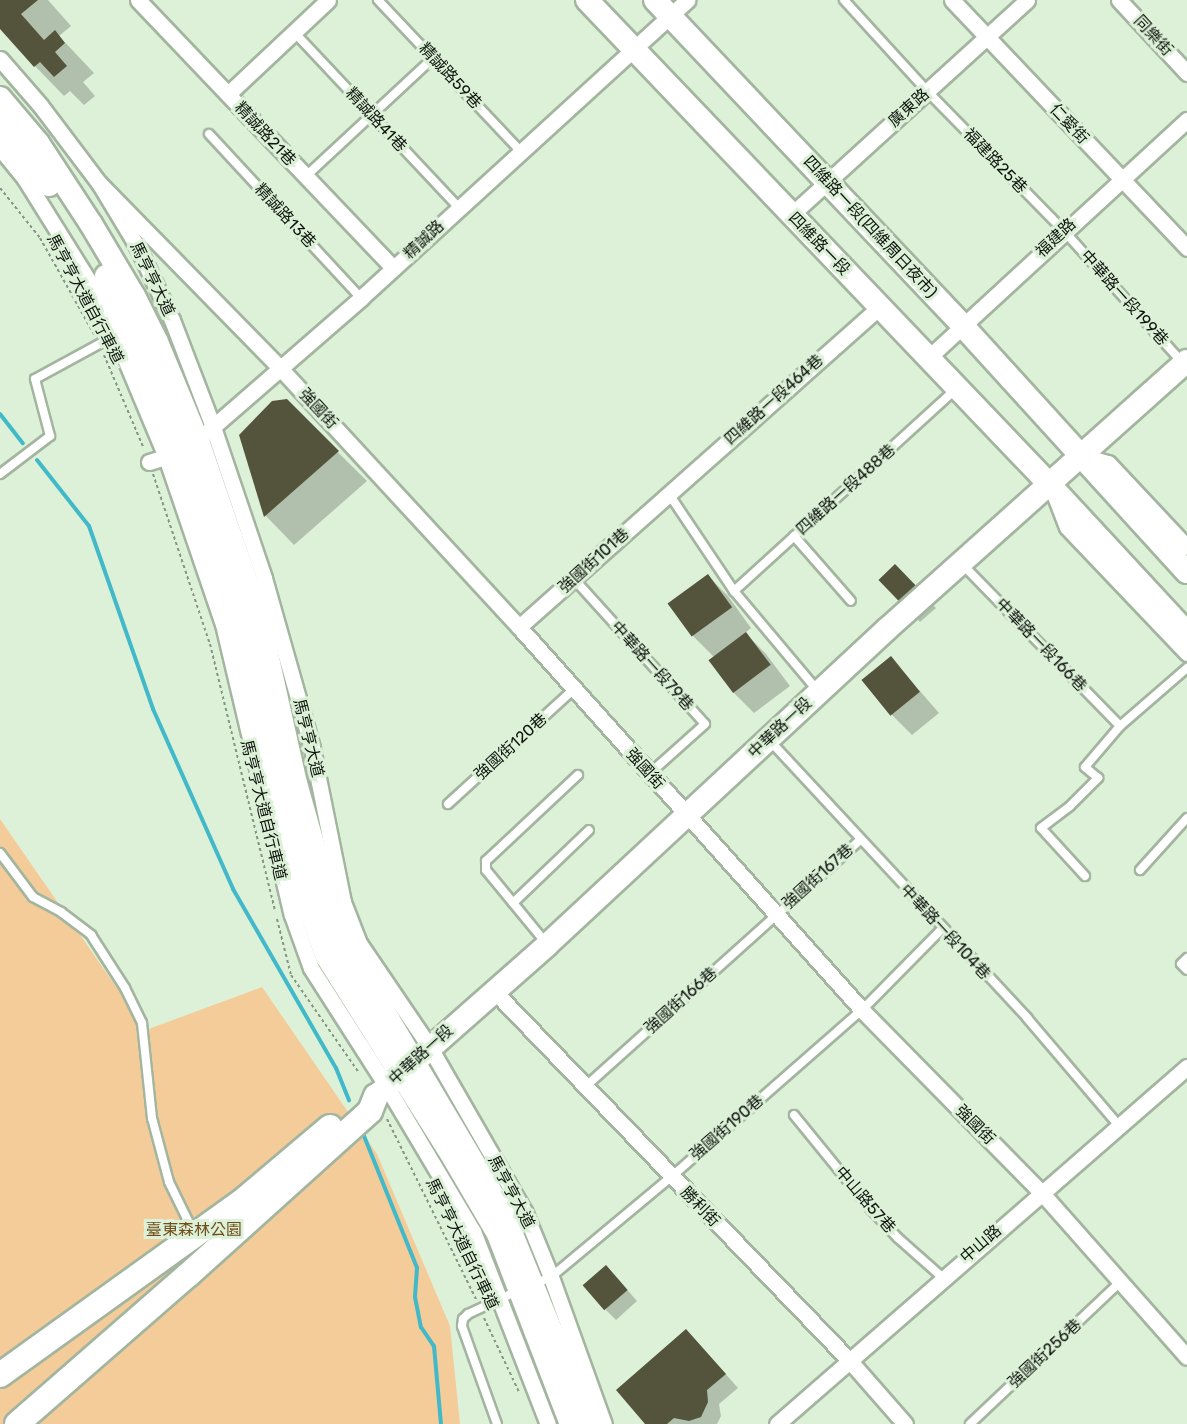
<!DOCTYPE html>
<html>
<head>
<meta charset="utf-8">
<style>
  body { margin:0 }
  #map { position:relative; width:1187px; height:1424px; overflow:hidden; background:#ddf1d9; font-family:Rubik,"Noto Sans TC",sans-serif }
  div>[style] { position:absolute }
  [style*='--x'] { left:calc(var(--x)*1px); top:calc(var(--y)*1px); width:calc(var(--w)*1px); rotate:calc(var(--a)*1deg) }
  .green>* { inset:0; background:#f4cc9a }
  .shadow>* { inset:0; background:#0003 }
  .stream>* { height:4px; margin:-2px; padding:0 2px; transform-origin:2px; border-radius:2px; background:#42b9c8 }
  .building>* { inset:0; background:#54533b; transform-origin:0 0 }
  .path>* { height:2px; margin-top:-1px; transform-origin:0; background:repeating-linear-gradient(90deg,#859483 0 3px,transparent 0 6px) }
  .roads { filter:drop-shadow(2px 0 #a3b59f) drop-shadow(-2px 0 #a3b59f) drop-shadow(0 2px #a3b59f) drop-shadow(0 -2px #a3b59f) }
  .lane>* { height:8px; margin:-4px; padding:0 4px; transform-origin:4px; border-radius:4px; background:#fff }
  .street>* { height:15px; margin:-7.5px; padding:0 7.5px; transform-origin:7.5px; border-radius:7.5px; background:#fff }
  .secondary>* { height:22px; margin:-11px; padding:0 11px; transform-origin:11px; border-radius:11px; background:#fff }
  .primary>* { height:24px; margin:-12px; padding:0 12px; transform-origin:12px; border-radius:12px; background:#fff }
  span { translate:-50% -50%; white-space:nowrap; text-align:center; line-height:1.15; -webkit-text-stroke:6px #ddf1d9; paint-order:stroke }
  .street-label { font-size:16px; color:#0e150d }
  .park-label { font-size:16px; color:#704d1a }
</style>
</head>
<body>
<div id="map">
  <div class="green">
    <div style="clip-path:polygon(0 819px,146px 1030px,262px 987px,377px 1154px,450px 1326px,460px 1424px,0 1424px)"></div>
  </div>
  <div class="shadow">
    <div style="clip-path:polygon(0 0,48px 0,71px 26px,59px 36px,94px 73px,83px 82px,95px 96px,84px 105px,70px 91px,64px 96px,35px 66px,0 26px)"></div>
    <div style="clip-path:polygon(286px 401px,367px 481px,294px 545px,266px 516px,241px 435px)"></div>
    <div style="clip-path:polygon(708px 576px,728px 596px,751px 628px,745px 633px,766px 654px,790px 686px,754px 713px,734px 693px,714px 657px,693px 636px)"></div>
    <div style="clip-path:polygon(880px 580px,915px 586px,936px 608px,920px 622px)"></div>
    <div style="clip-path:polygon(891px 658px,939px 713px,912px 735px,892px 715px)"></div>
    <div style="clip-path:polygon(616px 1277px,637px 1301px,616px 1320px,606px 1310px)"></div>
    <div style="clip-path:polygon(699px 1344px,738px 1388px,719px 1404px,721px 1416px,717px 1424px,647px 1424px)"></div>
  </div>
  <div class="stream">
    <div style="--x:0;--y:414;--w:37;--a:52"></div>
    <div style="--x:37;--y:460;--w:84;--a:51.8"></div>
    <div style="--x:89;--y:526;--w:194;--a:70.7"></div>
    <div style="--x:153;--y:709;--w:197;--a:66"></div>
    <div style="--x:233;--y:889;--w:207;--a:60.1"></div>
    <div style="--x:336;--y:1068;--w:35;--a:68"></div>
    <div style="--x:362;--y:1131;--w:148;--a:68.1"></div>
    <div style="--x:417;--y:1268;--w:29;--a:94"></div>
    <div style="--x:415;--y:1297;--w:31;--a:79"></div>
    <div style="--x:421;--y:1327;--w:23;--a:56"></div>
    <div style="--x:434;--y:1346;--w:78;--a:84.9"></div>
  </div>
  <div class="building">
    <div style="clip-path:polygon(0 0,38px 0,21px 14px,44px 40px,55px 30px,65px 43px,55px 52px,67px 66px,54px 77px,40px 62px,34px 67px,0 29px)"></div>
    <div style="clip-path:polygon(287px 399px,339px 451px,264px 517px,239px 435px,272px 401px)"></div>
    <div style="left:895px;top:564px;width:32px;height:23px;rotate:46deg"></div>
    <div style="left:708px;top:574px;width:41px;height:50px;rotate:54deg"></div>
    <div style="left:746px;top:632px;width:41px;height:47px;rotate:53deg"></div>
    <div style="left:891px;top:656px;width:46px;height:38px;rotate:51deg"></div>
    <div style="left:606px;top:1265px;width:33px;height:31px;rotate:49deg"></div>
    <div style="clip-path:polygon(686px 1329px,726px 1374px,707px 1390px,708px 1402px,701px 1417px,689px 1421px,674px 1418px,667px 1424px,645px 1424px,616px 1390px)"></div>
  </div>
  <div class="path">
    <div style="--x:0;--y:188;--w:64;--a:51.3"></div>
    <div style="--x:40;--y:238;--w:112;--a:60.7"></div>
    <div style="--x:104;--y:355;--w:102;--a:66.9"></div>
    <div style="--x:153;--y:474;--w:179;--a:71.5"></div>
    <div style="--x:210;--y:644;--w:274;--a:76.3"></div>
    <div style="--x:277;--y:919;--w:58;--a:76"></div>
    <div style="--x:291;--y:975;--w:119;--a:55.2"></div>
    <div style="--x:387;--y:1119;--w:201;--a:63.7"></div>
    <div style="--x:484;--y:1318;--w:82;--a:64.7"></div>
  </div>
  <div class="roads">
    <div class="lane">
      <div style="--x:378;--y:0;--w:209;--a:46.7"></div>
      <div style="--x:844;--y:0;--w:123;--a:47.6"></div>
      <div style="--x:927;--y:91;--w:196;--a:45.6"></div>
      <div style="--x:1064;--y:231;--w:178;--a:48"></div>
      <div style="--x:294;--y:32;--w:241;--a:46.8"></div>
      <div style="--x:209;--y:134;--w:224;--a:47.2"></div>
      <div style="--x:305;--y:177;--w:175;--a:-42.9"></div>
      <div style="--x:0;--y:474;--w:63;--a:-37.2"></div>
      <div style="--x:50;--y:436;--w:59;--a:-104.7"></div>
      <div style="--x:35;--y:379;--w:92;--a:-28.5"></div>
      <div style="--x:669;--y:494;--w:117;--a:56.2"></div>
      <div style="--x:734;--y:591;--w:131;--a:50"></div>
      <div style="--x:794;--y:536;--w:86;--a:48.8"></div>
      <div style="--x:962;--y:564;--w:226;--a:45.7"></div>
      <div style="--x:574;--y:579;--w:195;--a:47.9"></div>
      <div style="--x:705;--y:724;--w:75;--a:138.2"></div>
      <div style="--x:734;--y:591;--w:299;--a:-42.3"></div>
      <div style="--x:770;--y:741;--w:378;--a:47.1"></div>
      <div style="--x:1027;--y:1018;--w:143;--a:49.5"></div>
      <div style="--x:448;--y:804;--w:171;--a:-42.4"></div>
      <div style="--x:0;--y:853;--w:55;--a:53.1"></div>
      <div style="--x:33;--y:897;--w:32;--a:28"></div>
      <div style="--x:61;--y:912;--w:38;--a:37"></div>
      <div style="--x:91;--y:935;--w:63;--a:57.3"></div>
      <div style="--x:125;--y:988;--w:39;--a:64"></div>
      <div style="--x:142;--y:1023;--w:96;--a:84"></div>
      <div style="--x:152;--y:1118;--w:66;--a:75.1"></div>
      <div style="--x:169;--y:1182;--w:57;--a:63.9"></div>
      <div style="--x:1140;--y:870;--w:70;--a:-47.9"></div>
      <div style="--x:1085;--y:876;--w:65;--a:-132.5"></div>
      <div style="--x:1041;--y:828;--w:36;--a:-37"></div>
      <div style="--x:1070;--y:806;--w:40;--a:-45"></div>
      <div style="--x:1098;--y:778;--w:17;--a:-140"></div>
      <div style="--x:1085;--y:767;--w:54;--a:-49.5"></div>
      <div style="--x:1120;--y:726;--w:89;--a:-40.9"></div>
      <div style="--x:513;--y:903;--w:105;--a:-43.8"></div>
      <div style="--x:546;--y:943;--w:94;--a:-129.4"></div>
      <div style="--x:486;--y:870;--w:9;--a:-90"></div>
      <div style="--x:486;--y:861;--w:126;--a:-43.1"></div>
      <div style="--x:1187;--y:958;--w:8;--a:135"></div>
      <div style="--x:1181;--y:964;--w:8;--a:45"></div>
      <div style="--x:586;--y:1086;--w:368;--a:-41.9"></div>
      <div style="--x:794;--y:1115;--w:119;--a:50.8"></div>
      <div style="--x:869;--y:1207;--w:42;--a:46.9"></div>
      <div style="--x:898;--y:1238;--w:60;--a:41.6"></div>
      <div style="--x:534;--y:1284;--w:18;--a:-22"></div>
      <div style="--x:551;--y:1277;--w:156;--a:-39.8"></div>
      <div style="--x:671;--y:1177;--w:254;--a:-41.2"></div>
      <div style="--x:862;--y:1010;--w:114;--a:-45.4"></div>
      <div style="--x:497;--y:1424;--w:104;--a:-109.7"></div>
      <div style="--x:462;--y:1326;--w:7;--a:-82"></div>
      <div style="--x:463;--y:1319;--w:7;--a:-45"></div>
      <div style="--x:468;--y:1314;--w:54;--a:-25.1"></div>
      <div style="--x:970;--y:1424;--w:205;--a:-43.4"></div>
    </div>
    <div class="street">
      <div style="--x:138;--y:0;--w:370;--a:46.4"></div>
      <div style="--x:952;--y:0;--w:342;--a:46.5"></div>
      <div style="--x:1119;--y:0;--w:100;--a:47"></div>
      <div style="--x:0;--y:59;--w:61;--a:49"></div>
      <div style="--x:40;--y:105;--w:98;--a:52.9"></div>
      <div style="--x:99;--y:183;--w:74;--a:58.9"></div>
      <div style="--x:137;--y:246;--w:82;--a:64.7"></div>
      <div style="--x:172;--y:320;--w:115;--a:69"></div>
      <div style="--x:213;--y:427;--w:159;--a:71.3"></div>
      <div style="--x:264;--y:578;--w:177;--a:74.2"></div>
      <div style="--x:312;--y:748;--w:157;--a:78.6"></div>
      <div style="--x:343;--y:902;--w:44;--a:68.7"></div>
      <div style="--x:359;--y:943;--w:125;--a:55.8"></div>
      <div style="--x:429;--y:1046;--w:193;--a:60.1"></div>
      <div style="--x:525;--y:1213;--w:69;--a:67.9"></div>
      <div style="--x:551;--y:1277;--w:156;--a:70.2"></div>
      <div style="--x:228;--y:94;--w:137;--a:-43.2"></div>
      <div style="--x:0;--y:148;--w:40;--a:51"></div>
      <div style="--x:25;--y:179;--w:142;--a:58"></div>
      <div style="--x:100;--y:299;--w:171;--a:67.3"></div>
      <div style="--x:166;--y:457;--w:176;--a:71.2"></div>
      <div style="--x:223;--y:624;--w:299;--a:76.7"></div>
      <div style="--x:292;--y:915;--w:56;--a:70.3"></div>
      <div style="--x:311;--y:968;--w:141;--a:57.4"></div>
      <div style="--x:387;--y:1087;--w:168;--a:59.2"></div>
      <div style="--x:473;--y:1231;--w:207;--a:68.8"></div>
      <div style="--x:99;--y:183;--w:260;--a:45.6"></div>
      <div style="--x:281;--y:369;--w:351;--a:47.3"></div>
      <div style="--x:519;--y:627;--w:514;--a:48.15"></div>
      <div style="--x:862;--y:1010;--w:255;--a:45.5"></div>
      <div style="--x:1041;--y:1192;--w:220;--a:48.5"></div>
      <div style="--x:791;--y:215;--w:319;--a:-42.3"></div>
      <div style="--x:928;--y:358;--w:352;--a:-42.6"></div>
      <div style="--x:207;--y:432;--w:204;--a:-41"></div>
      <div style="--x:361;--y:298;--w:442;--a:-42.4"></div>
      <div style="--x:1083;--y:456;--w:26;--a:16"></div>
      <div style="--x:1108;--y:463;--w:115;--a:46.8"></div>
      <div style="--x:149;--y:462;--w:27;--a:-17"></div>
      <div style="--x:1055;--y:496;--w:33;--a:69"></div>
      <div style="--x:1067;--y:527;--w:174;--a:46.4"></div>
      <div style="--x:519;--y:627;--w:482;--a:-41.6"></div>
      <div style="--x:494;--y:991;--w:512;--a:46.11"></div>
      <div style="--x:849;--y:1360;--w:85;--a:48.8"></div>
      <div style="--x:777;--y:1424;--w:544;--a:-41.05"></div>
    </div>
    <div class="secondary">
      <div style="--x:587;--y:0;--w:671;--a:46.33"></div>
      <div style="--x:1050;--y:485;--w:202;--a:47.2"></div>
      <div style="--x:655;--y:0;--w:447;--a:46.6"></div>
      <div style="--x:962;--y:325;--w:334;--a:47.7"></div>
      <div style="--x:0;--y:98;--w:59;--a:49.8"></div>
      <div style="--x:38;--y:143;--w:97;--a:56.8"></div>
      <div style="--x:91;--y:224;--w:84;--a:59.2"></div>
      <div style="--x:134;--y:296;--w:51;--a:63.4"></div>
      <div style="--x:157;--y:342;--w:107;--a:67.5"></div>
      <div style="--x:198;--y:441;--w:187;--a:71"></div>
      <div style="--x:259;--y:618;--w:169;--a:77.4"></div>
      <div style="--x:296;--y:783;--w:159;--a:74.3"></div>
      <div style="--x:339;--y:936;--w:321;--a:59.3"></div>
      <div style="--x:503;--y:1212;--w:229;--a:67.9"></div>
      <div style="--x:0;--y:123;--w:79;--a:51.7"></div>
      <div style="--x:106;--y:276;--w:191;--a:66.5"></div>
      <div style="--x:182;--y:451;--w:160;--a:70.7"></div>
      <div style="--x:235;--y:602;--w:318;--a:76.4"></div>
      <div style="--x:310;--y:911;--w:49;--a:69.7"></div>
      <div style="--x:327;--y:957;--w:239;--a:57.8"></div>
      <div style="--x:454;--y:1159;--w:87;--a:59.6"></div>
      <div style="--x:498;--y:1234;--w:204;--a:69"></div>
      <div style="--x:376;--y:1096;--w:228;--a:-41.4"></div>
      <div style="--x:547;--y:945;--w:464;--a:-42.9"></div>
      <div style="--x:887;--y:629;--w:402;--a:-41.8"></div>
    </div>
    <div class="primary">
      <div style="--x:0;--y:1375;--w:303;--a:-35.7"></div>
      <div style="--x:246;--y:1198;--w:110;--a:-40.2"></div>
      <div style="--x:17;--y:1424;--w:227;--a:-41.1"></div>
      <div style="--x:188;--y:1275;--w:245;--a:-42"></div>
      <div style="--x:370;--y:1111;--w:16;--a:-68"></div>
    </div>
  </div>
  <div class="street-label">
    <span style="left:1153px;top:36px;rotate:47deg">同樂街</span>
    <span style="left:450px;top:76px;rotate:47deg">精誠路59巷</span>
    <span style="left:909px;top:108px;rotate:-42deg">廣東路</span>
    <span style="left:376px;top:120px;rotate:47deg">精誠路41巷</span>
    <span style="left:1069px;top:124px;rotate:47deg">仁愛街</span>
    <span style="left:265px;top:134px;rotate:47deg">精誠路21巷</span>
    <span style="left:995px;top:161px;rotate:46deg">福建路25巷</span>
    <span style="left:285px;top:216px;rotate:47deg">精誠路13巷</span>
    <span style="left:870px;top:227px;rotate:47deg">四維路一段(四維周日夜市)</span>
    <span style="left:1056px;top:238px;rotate:-43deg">福建路</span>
    <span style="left:424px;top:240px;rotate:-43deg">精誠路</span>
    <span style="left:819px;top:244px;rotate:46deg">四維路一段</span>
    <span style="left:152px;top:279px;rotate:64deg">馬亨亨大道</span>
    <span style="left:1124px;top:298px;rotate:48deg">中華路一段199巷</span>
    <span style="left:85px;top:299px;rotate:62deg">馬亨亨大道自行車道</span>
    <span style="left:774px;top:400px;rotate:-42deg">四維路一段464巷</span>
    <span style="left:318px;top:409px;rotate:47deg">強國街</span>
    <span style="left:846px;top:490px;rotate:-42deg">四維路一段488巷</span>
    <span style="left:594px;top:561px;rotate:-42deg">強國街101巷</span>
    <span style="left:1041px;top:645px;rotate:46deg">中華路一段166巷</span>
    <span style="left:652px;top:666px;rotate:48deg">中華路一段79巷</span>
    <span style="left:780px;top:728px;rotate:-43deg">中華路一段</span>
    <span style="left:308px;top:738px;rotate:76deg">馬亨亨大道</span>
    <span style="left:511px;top:747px;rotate:-42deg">強國街120巷</span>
    <span style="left:645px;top:769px;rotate:48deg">強國街</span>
    <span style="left:263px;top:810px;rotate:76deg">馬亨亨大道自行車道</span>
    <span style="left:818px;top:877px;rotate:-42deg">強國街167巷</span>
    <span style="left:945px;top:932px;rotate:47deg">中華路一段104巷</span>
    <span style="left:681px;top:1001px;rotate:-42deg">強國街166巷</span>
    <span style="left:421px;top:1055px;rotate:-42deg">中華路一段</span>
    <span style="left:975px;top:1125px;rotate:45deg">強國街</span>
    <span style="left:727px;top:1128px;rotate:-41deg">強國街190巷</span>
    <span style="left:511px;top:1192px;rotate:62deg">馬亨亨大道</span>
    <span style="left:865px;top:1200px;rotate:49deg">中山路57巷</span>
    <span style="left:700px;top:1207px;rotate:46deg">勝利街</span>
    <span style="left:462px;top:1244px;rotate:64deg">馬亨亨大道自行車道</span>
    <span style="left:981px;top:1244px;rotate:-41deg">中山路</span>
    <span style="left:1045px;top:1354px;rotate:-43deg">強國街256巷</span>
  </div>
  <div class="park-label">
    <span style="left:194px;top:1230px">臺東森林公園</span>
  </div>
</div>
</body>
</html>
